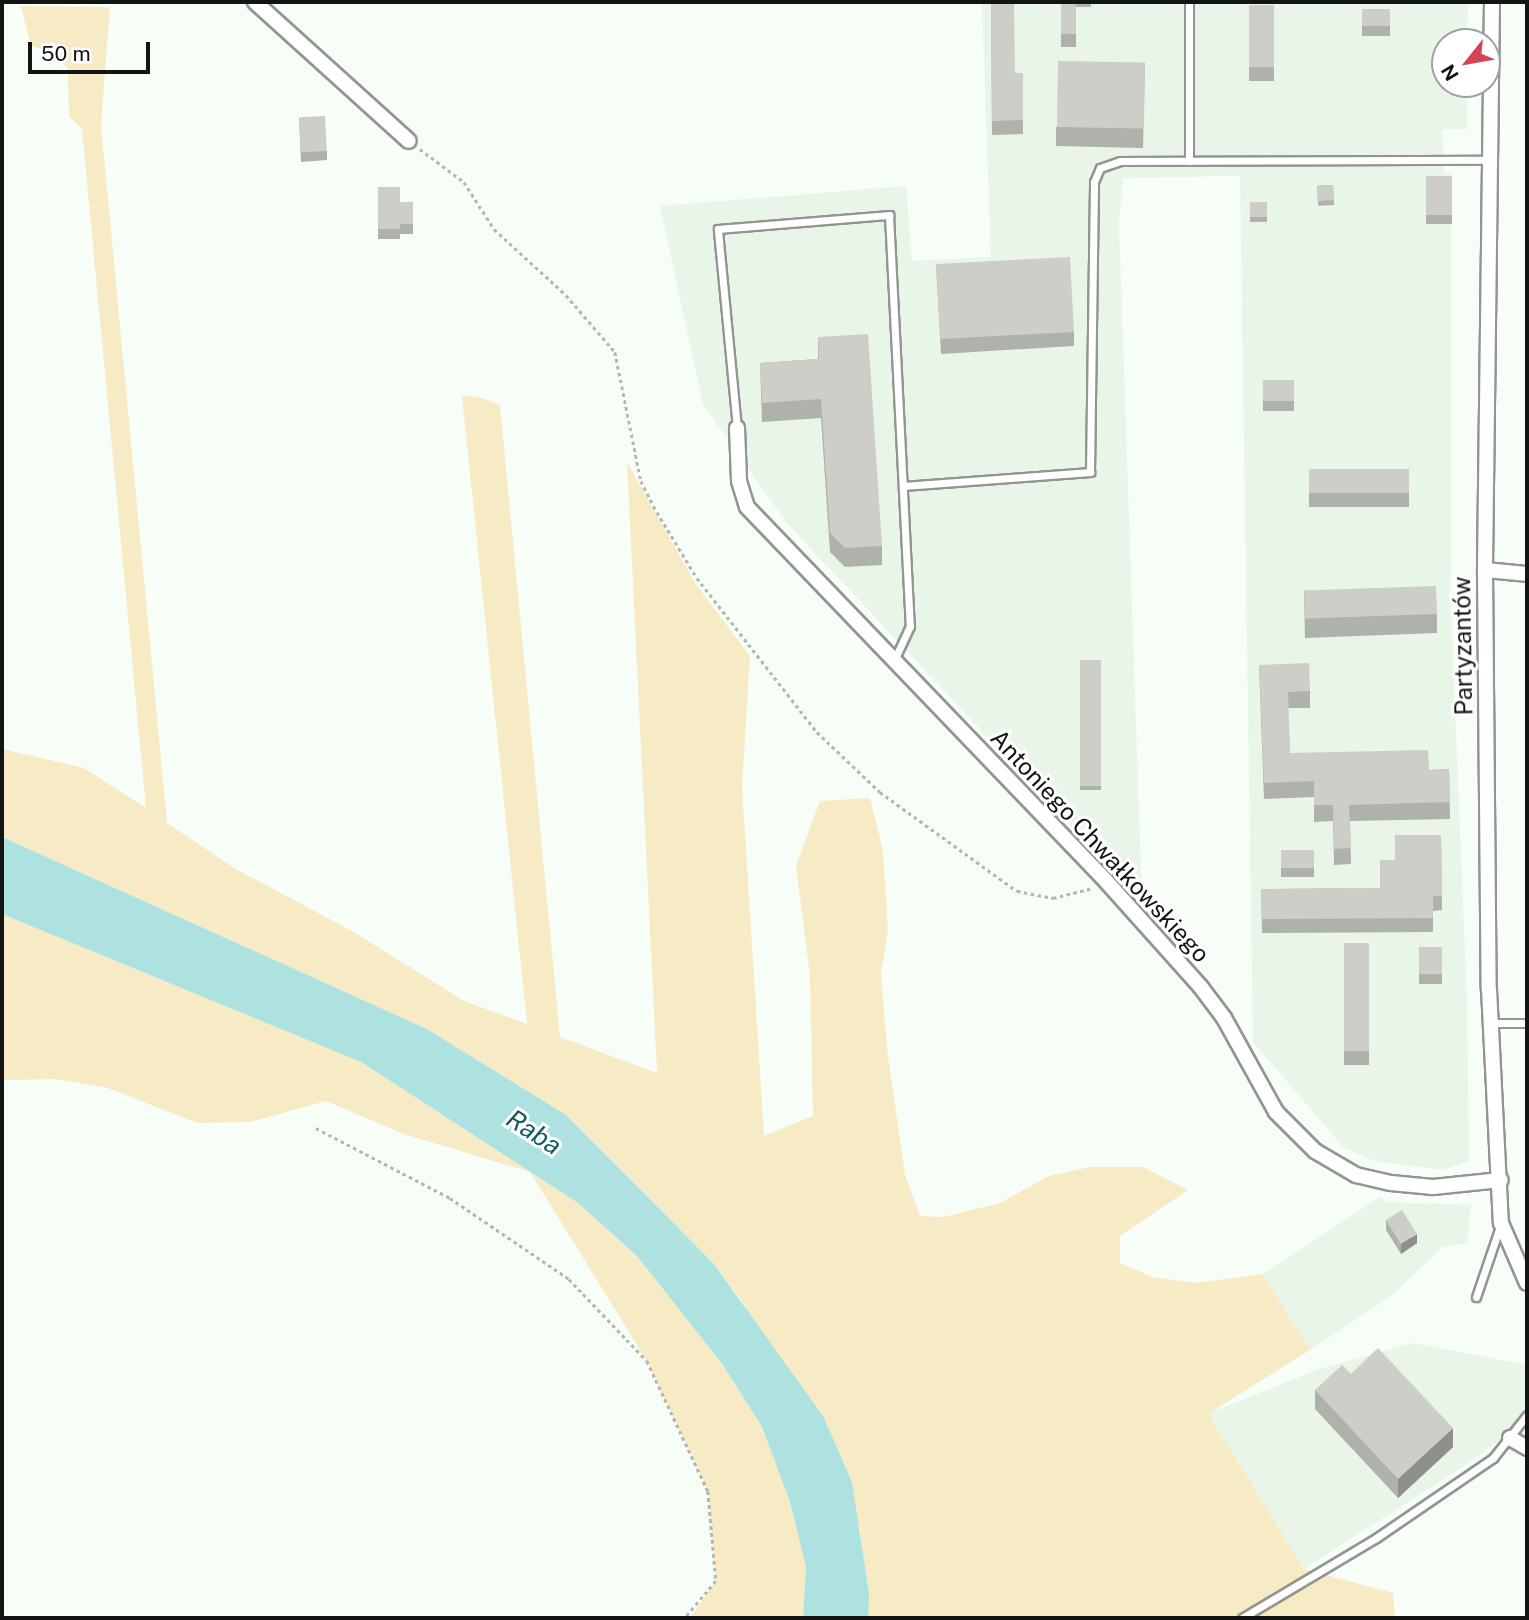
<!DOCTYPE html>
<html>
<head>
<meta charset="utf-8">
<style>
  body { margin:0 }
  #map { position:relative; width:1529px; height:1620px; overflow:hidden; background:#f7fdf7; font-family:"Public Sans",sans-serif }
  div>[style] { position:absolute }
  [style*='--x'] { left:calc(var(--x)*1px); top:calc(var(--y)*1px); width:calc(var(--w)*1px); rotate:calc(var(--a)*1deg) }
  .built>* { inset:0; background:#e9f5e9 }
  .green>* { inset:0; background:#f6ebc5 }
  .water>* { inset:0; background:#aee2e1 }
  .path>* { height:2.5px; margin-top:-1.25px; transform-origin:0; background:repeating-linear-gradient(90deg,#b2b7b2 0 3.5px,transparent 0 7px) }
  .roads { filter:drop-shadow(2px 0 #919690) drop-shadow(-2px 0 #919690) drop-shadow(0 2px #919690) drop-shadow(0 -2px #919690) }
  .lane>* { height:7px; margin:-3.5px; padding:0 3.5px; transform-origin:3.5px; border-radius:3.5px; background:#fff }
  .street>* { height:14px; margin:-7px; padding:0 7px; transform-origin:7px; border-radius:7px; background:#fff }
  .wall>* { inset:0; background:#afb1ab; transform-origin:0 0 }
  .shaded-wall>* { inset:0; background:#8f908b }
  .building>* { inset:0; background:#cccec7; transform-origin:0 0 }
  span { translate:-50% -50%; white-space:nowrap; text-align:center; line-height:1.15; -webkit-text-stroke:6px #fff; paint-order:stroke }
  .street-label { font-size:24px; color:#131513 }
  .water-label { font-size:26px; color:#135a5a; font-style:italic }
  .frame { position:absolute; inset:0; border:4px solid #131513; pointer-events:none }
  .north { position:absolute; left:1431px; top:28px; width:70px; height:70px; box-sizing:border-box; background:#fff; border:2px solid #a1a1a1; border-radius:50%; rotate:239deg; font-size:19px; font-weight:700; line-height:28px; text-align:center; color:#131513 }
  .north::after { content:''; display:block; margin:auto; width:24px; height:32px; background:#d54452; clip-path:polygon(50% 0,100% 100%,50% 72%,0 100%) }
  .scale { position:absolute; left:28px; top:42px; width:122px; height:32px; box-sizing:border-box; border:4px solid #131513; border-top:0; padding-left:9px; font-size:21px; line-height:24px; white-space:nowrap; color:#131513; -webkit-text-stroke:5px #fff; paint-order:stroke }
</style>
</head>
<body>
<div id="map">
  <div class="built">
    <div style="clip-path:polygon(982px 2px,1468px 2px,1467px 42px,1445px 42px,1445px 84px,1467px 84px,1467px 129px,1442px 129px,1444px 173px,1451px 174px,1451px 613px,1467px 1001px,1469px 1161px,1443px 1170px,1374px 1161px,1343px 1147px,1253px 1042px,1240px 176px,1123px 178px,1119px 224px,1142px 902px,786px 522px,703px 404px,660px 206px,906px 186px,912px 261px,991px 257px)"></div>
    <div style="clip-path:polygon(1380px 1197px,1387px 1202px,1471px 1205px,1467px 1243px,1443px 1247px,1390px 1297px,1310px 1350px,1263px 1274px)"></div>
    <div style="clip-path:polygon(1413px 1343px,1527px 1365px,1527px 1409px,1504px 1437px,1470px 1462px,1304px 1569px,1207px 1414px,1319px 1369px)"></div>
  </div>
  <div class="green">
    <div style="clip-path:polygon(21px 6px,110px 7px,101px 125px,167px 823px,234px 868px,352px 931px,464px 1001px,527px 1024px,462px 396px,479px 397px,500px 405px,560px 1037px,657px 1073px,627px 462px,695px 583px,750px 656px,742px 786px,764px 1136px,813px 1116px,810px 975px,796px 866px,820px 801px,870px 798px,883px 851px,888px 930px,881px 972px,887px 1049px,905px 1175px,920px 1216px,944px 1217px,1000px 1203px,1049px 1176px,1090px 1167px,1143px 1167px,1188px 1190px,1120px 1236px,1120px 1263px,1152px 1277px,1195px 1283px,1263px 1274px,1310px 1350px,1208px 1414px,1304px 1569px,1393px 1593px,1395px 1618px,868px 1618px,860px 1529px,742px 1301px,714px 1264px,566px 1115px,427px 1029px,2px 837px,2px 749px,84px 768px,146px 808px,82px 129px,69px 116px,68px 69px,50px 51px,31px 46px)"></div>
    <div style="clip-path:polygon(2px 914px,361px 1062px,530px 1172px,578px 1203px,637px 1256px,723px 1365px,762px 1427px,790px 1502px,806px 1567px,803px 1618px,690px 1618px,716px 1581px,708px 1491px,647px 1361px,530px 1172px,404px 1134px,326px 1101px,250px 1122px,197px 1123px,108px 1088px,56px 1079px,2px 1080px)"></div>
  </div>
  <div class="water">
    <div style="clip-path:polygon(2px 837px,427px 1029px,566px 1115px,714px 1264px,823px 1416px,852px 1482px,869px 1593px,868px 1618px,803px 1618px,806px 1567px,790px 1502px,762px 1427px,723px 1365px,637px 1256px,578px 1203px,361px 1062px,2px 914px)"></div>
  </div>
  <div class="path">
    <div style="--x:420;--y:149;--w:55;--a:36.9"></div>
    <div style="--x:464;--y:182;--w:56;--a:57.4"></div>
    <div style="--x:494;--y:229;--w:98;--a:42.5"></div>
    <div style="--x:566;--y:295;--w:75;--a:49.3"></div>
    <div style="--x:615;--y:352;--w:132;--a:78.6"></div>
    <div style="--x:641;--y:481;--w:35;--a:63"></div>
    <div style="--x:657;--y:512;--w:77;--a:58.8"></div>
    <div style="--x:697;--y:578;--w:195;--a:52.1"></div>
    <div style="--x:817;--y:732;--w:87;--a:43.6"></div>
    <div style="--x:880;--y:792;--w:169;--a:35.9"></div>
    <div style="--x:1017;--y:891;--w:37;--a:11"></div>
    <div style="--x:1053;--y:898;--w:41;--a:-14"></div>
    <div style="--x:316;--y:1128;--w:151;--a:27.6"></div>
    <div style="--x:450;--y:1198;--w:144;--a:34.2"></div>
    <div style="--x:569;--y:1279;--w:113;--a:46.4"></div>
    <div style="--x:647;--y:1361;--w:144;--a:64.9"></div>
    <div style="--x:708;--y:1491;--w:90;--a:84.9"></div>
    <div style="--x:716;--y:1581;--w:48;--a:130"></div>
  </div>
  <div class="roads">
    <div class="lane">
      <div style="--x:1189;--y:2;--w:159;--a:90"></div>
      <div style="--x:737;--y:428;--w:200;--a:-95.5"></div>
      <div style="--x:718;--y:229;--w:172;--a:-4.7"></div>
      <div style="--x:889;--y:215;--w:412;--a:87.1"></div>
      <div style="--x:910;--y:626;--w:38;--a:115"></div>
      <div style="--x:903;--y:486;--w:188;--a:-4.3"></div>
      <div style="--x:1090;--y:472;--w:290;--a:-89.2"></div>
      <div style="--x:1094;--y:182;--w:15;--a:-67"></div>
      <div style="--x:1100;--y:168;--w:21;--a:-19"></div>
      <div style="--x:1120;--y:161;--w:370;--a:-0.2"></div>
      <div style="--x:1491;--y:1023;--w:36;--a:0"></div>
      <div style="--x:1476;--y:1297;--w:78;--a:-71.3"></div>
      <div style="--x:1242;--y:1618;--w:156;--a:-30.8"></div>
      <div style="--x:1376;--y:1538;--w:142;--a:-34.4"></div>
      <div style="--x:1493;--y:1458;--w:55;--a:-51.7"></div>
    </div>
    <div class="street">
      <div style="--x:255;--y:2;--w:207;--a:42.1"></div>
      <div style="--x:1492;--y:2;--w:568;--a:90.71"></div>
      <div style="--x:1485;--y:570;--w:419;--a:89.5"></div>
      <div style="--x:1489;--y:989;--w:234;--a:87.1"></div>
      <div style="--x:1501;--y:1223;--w:65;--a:66.6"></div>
      <div style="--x:737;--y:428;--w:53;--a:87.8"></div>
      <div style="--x:739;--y:481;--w:27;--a:73"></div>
      <div style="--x:747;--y:507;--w:518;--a:46.17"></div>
      <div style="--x:1106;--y:881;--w:141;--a:48.2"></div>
      <div style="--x:1200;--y:986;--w:40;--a:53"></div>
      <div style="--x:1224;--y:1018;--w:107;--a:61"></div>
      <div style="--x:1276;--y:1112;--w:55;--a:45"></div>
      <div style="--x:1315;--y:1151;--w:48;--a:30.3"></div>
      <div style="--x:1356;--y:1175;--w:36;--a:13"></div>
      <div style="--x:1391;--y:1183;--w:42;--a:5.4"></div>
      <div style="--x:1433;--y:1187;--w:68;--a:-5.9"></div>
      <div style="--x:1485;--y:570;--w:42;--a:5.4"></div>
      <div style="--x:1510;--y:1438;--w:20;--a:30"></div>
    </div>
  </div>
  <div class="wall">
    <div style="clip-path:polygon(991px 2px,1015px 73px,1023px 73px,1023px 134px,992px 135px)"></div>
    <div style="clip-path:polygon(1061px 2px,1091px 2px,1091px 7px,1076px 7px,1076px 47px,1061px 47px)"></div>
    <div style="left:1249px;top:5px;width:25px;height:76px"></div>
    <div style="left:1390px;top:9px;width:27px;height:28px;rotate:90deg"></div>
    <div style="clip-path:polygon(1145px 63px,1143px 148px,1056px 146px,1056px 127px)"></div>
    <div style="clip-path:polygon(299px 118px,327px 151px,327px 160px,301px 162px)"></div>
    <div style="left:1426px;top:176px;width:26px;height:48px"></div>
    <div style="left:1333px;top:185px;width:20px;height:16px;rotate:87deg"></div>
    <div style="clip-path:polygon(378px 187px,400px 202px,413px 202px,413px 234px,400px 234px,400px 239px,378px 239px)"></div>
    <div style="left:1250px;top:202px;width:17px;height:20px"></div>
    <div style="clip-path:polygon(936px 264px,1074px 332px,1074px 346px,941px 354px)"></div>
    <div style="clip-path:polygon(818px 337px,882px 546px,882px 565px,845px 567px,830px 552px,821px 418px,762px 422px,760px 363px,818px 359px)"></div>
    <div style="left:1263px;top:380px;width:31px;height:31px"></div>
    <div style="left:1409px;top:469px;width:38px;height:100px;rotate:90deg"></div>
    <div style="clip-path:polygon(1304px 591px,1437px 614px,1437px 633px,1305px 638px)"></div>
    <div style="left:1080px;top:660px;width:21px;height:130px"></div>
    <div style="clip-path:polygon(1259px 665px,1310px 691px,1310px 708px,1288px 708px,1290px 753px,1429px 770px,1449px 769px,1450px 819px,1350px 821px,1351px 864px,1334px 865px,1333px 821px,1314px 822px,1314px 797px,1264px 799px)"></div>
    <div style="clip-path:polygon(1441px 835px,1442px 910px,1433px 911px,1433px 932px,1262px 933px,1261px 889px,1380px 888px,1395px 860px)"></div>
    <div style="left:1281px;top:850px;width:33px;height:27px"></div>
    <div style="left:1344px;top:943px;width:25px;height:122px"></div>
    <div style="left:1442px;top:947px;width:37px;height:23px;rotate:90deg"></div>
    <div style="clip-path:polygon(1386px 1220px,1417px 1243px,1401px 1254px,1386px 1230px)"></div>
    <div style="clip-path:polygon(1351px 1374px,1453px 1447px,1398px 1498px,1315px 1409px,1315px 1390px)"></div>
  </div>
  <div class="shaded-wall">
    <div style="clip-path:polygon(1417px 1234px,1417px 1243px,1401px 1254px,1401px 1244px)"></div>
    <div style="clip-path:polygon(1453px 1428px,1453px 1447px,1398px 1498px,1398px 1479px)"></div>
  </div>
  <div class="building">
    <div style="clip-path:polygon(991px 2px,1014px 2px,1015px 73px,1023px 73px,1023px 120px,992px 121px)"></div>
    <div style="left:1061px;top:2px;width:15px;height:32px"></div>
    <div style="left:1249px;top:5px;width:25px;height:62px"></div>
    <div style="left:1390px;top:9px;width:17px;height:28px;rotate:90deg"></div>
    <div style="left:1058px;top:61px;width:87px;height:66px;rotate:1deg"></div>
    <div style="left:325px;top:116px;width:35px;height:26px;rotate:87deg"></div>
    <div style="left:1426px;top:176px;width:26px;height:39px"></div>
    <div style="left:1333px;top:185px;width:15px;height:16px;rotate:86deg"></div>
    <div style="clip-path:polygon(378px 187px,400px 187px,400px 202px,413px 202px,413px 224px,400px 224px,400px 229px,378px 229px)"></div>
    <div style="left:1250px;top:202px;width:17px;height:15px"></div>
    <div style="left:1070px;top:257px;width:75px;height:134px;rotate:87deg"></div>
    <div style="clip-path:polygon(868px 334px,882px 546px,845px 548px,830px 533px,821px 399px,762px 403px,760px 363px,819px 359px,818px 337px)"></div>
    <div style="left:1263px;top:380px;width:31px;height:21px"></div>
    <div style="left:1409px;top:469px;width:24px;height:100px;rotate:90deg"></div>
    <div style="left:1436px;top:586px;width:28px;height:132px;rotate:88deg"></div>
    <div style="left:1080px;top:660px;width:21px;height:126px"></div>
    <div style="clip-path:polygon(1309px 663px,1310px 691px,1288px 692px,1290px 753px,1428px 750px,1429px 770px,1449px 769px,1450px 802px,1349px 805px,1351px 848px,1334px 849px,1333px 805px,1314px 805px,1314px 781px,1264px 783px,1259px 665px)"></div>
    <div style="clip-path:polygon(1395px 835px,1441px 835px,1442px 896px,1433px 896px,1433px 918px,1262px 919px,1261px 889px,1380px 888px,1380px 860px,1395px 860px)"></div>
    <div style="left:1281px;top:850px;width:33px;height:18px"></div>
    <div style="left:1344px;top:943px;width:25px;height:108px"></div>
    <div style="left:1442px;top:947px;width:27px;height:23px;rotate:90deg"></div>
    <div style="left:1402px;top:1210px;width:28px;height:19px;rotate:58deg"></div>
    <div style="clip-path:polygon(1378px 1348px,1453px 1428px,1398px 1479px,1315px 1390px,1342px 1365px,1351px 1374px)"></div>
  </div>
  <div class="street-label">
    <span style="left:1463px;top:646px;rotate:-91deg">Partyzantów</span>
    <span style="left:1100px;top:846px;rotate:47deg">Antoniego Chwałkowskiego</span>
  </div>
  <div class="water-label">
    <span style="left:534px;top:1132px;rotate:33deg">Raba</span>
  </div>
  <div class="frame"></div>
  <div class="north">N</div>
  <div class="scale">50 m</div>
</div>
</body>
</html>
